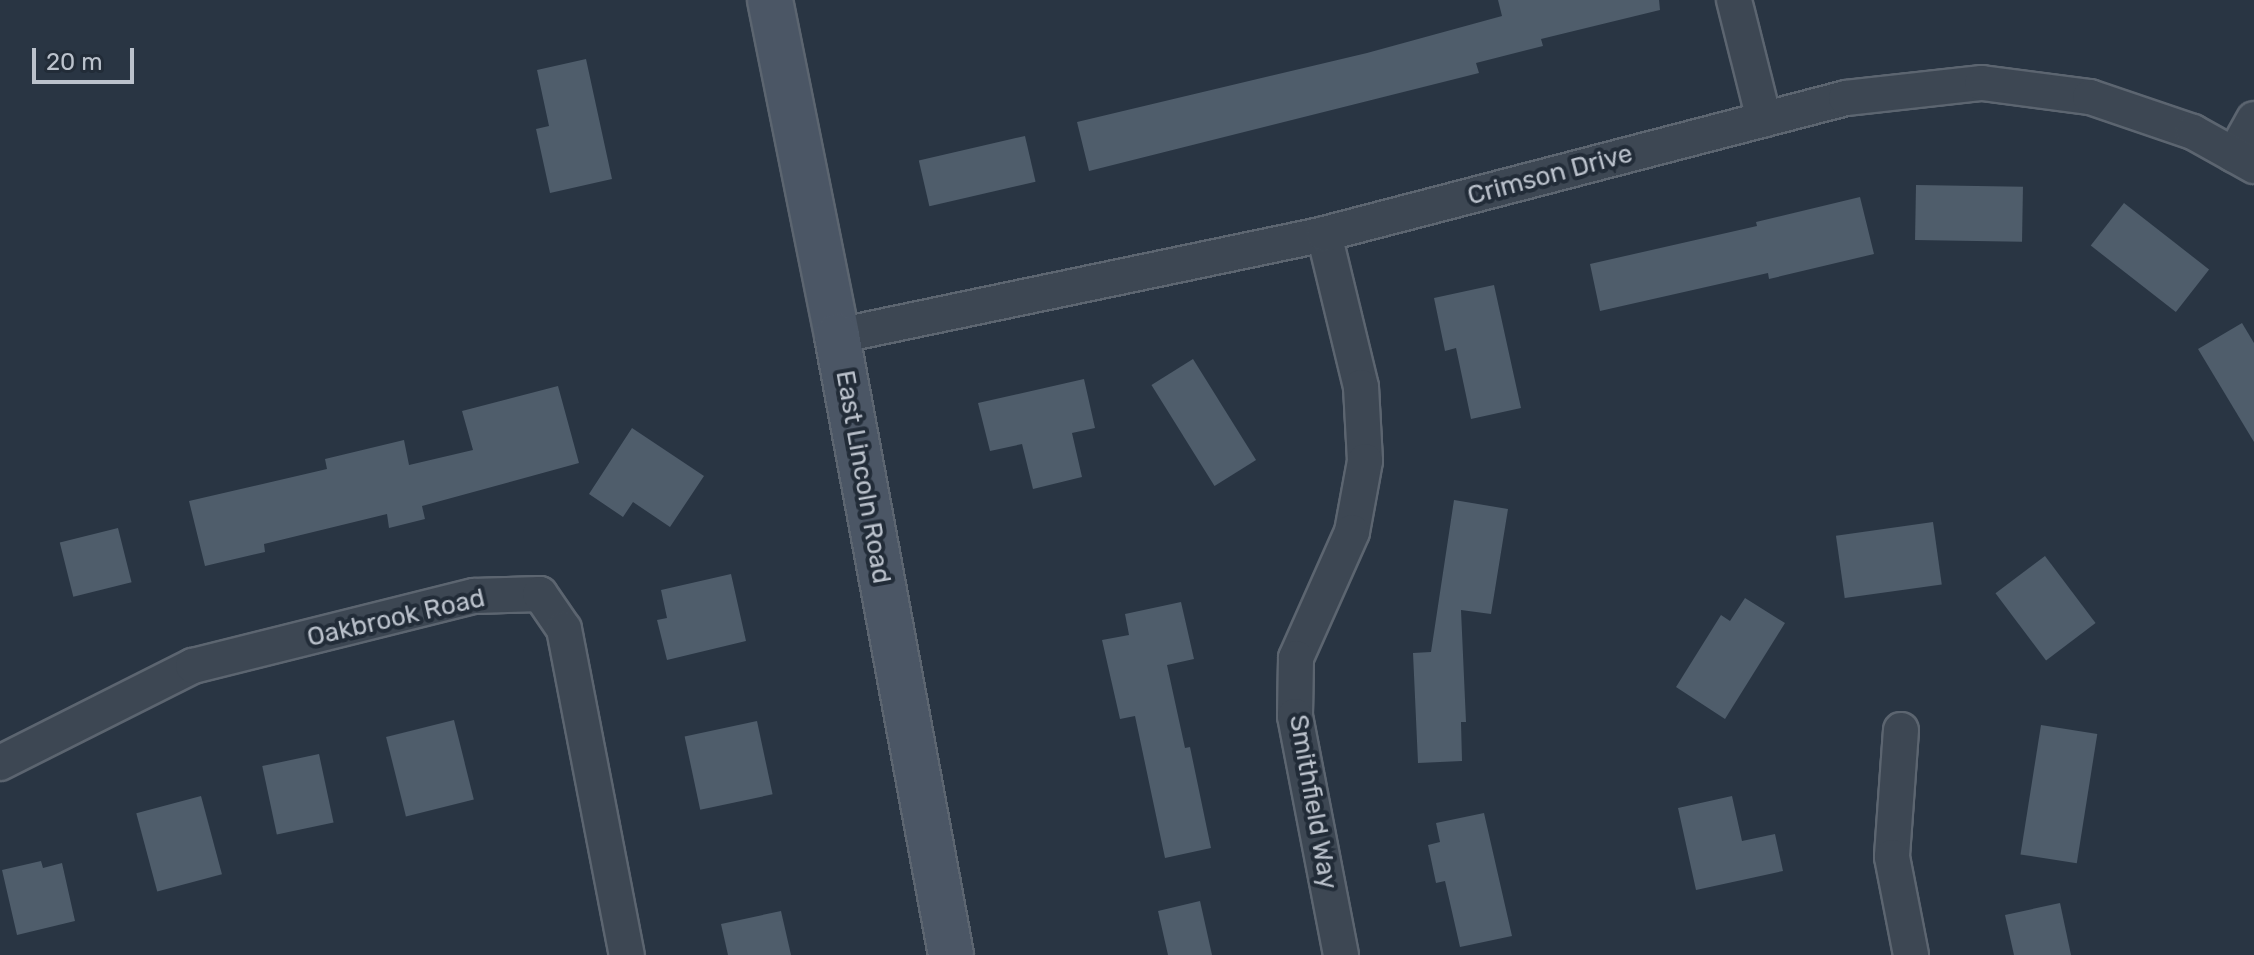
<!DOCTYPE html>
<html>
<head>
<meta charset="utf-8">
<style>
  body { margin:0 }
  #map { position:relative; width:2254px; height:955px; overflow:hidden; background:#293543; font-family:Rubik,sans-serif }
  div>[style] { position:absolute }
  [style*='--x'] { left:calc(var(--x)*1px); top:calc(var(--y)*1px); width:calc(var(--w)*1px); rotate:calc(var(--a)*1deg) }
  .building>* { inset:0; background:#4f5d6b; transform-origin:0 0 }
  .roads { filter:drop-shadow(2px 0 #5c6570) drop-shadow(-2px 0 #5c6570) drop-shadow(0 2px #5c6570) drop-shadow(0 -2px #5c6570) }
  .minor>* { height:34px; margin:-17px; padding:0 17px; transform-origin:17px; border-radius:17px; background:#3d4753 }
  .secondary>* { height:44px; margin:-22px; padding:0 22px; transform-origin:22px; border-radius:22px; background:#4b5665 }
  span { translate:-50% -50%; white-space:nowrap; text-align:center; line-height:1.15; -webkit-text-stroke:8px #222c38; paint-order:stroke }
  .street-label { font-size:26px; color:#bbc2cc }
  .scale { position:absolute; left:32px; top:48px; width:102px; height:36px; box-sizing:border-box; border:4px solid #bbc2cc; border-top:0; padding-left:10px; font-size:24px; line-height:28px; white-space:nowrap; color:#bbc2cc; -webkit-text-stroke:6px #222c38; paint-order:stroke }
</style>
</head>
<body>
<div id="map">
  <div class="building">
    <div style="clip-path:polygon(1498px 0,1659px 0,1660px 10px,1541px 39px,1543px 46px,1476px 63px,1479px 73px,1089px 171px,1077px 122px,1367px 53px,1502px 16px)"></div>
    <div style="clip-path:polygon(586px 59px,612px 179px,550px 193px,536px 129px,549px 126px,537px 70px)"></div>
    <div style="left:1025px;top:136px;width:47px;height:109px;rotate:77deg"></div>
    <div style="left:1916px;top:185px;width:107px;height:55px;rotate:1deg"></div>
    <div style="clip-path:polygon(1860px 197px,1874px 254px,1769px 279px,1768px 273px,1600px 311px,1590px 264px,1757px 226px,1756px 222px)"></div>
    <div style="left:2124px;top:203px;width:108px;height:54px;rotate:38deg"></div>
    <div style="clip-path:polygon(1494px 285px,1521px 408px,1471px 419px,1456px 348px,1445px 351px,1434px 298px)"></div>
    <div style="clip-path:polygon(2242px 323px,2254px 343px,2254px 442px,2198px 349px)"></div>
    <div style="left:1193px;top:359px;width:119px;height:49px;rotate:58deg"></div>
    <div style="clip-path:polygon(1084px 379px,1095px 428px,1072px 433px,1082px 477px,1033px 489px,1022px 444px,990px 451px,978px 403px)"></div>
    <div style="clip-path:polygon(558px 386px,579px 463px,422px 506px,425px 519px,389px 528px,387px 514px,264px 544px,265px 552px,205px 566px,189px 501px,327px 469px,325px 459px,404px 440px,409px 465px,473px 450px,462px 411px)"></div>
    <div style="clip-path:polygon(632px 428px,704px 476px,670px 527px,633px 502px,623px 517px,589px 494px)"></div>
    <div style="clip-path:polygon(1454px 500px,1508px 509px,1491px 614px,1461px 610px,1466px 722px,1461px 722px,1462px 761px,1418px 763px,1413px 653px,1431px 652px)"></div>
    <div style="left:1933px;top:522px;width:63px;height:98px;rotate:82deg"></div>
    <div style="left:118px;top:528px;width:56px;height:60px;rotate:76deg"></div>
    <div style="left:2045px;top:556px;width:84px;height:62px;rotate:53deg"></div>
    <div style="clip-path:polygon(731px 574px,746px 641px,667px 660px,657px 620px,667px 618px,661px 590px)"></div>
    <div style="clip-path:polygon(1745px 598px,1785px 623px,1725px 719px,1676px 687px,1721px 615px,1730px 621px)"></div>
    <div style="clip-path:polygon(1181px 602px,1194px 659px,1167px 665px,1185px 748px,1190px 747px,1211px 848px,1165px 858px,1135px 716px,1120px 719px,1102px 640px,1129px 635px,1125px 614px)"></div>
    <div style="left:454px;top:720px;width:82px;height:70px;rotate:76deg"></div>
    <div style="left:757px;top:721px;width:75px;height:74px;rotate:78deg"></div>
    <div style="left:2041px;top:725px;width:57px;height:131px;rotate:9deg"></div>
    <div style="left:319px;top:754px;width:70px;height:58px;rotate:78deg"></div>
    <div style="left:201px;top:796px;width:81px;height:67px;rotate:75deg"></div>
    <div style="clip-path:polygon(1732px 796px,1742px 841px,1775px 834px,1783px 871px,1696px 890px,1678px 808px)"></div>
    <div style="clip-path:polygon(1484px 813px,1512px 936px,1460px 947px,1445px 881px,1436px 883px,1428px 845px,1440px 842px,1436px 823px)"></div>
    <div style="clip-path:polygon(41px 861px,43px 868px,62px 863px,75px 921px,17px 935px,2px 870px)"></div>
    <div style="clip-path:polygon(1200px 901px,1212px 955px,1168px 955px,1158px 911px)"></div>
    <div style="clip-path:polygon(2060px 903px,2071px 955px,2014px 955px,2005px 915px)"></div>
    <div style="clip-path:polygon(781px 911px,791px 955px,728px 955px,721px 924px)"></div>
  </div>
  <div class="roads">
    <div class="minor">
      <div style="--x:1734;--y:0;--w:123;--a:75.9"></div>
      <div style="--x:2234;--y:155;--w:41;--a:-60.9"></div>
      <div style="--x:1324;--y:234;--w:157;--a:76.4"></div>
      <div style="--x:1361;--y:387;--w:74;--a:86.9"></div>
      <div style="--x:1365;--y:461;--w:72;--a:100.4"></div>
      <div style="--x:1352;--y:532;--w:138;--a:114"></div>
      <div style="--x:1296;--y:658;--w:58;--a:91"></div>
      <div style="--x:1295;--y:716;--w:243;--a:79.1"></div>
      <div style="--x:837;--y:336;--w:498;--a:-11.8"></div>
      <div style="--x:1324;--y:234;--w:539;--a:-14.6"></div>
      <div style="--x:1846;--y:98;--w:137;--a:-6.3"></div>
      <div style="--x:1982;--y:83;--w:109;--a:7.4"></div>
      <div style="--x:2090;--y:97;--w:109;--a:18.8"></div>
      <div style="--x:2193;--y:132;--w:70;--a:29.1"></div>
      <div style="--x:1901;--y:730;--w:127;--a:94.1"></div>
      <div style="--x:1892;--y:857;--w:100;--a:79"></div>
      <div style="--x:0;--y:763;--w:216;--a:-26.7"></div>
      <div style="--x:193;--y:666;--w:290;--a:-14"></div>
      <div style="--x:474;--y:596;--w:66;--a:-1.7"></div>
      <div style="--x:540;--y:594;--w:42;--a:55.6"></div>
      <div style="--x:564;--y:629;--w:332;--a:79.1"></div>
    </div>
    <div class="secondary">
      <div style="--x:770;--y:0;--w:343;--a:78.7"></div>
      <div style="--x:837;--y:336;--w:629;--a:79.56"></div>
    </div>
  </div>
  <div class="street-label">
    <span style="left:1550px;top:175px;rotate:-15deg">Crimson Drive</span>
    <span style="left:863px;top:477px;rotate:80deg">East Lincoln Road</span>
    <span style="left:396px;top:618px;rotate:-13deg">Oakbrook Road</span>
    <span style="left:1313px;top:802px;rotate:80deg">Smithfield Way</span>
  </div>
  <div class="scale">20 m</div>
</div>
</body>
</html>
